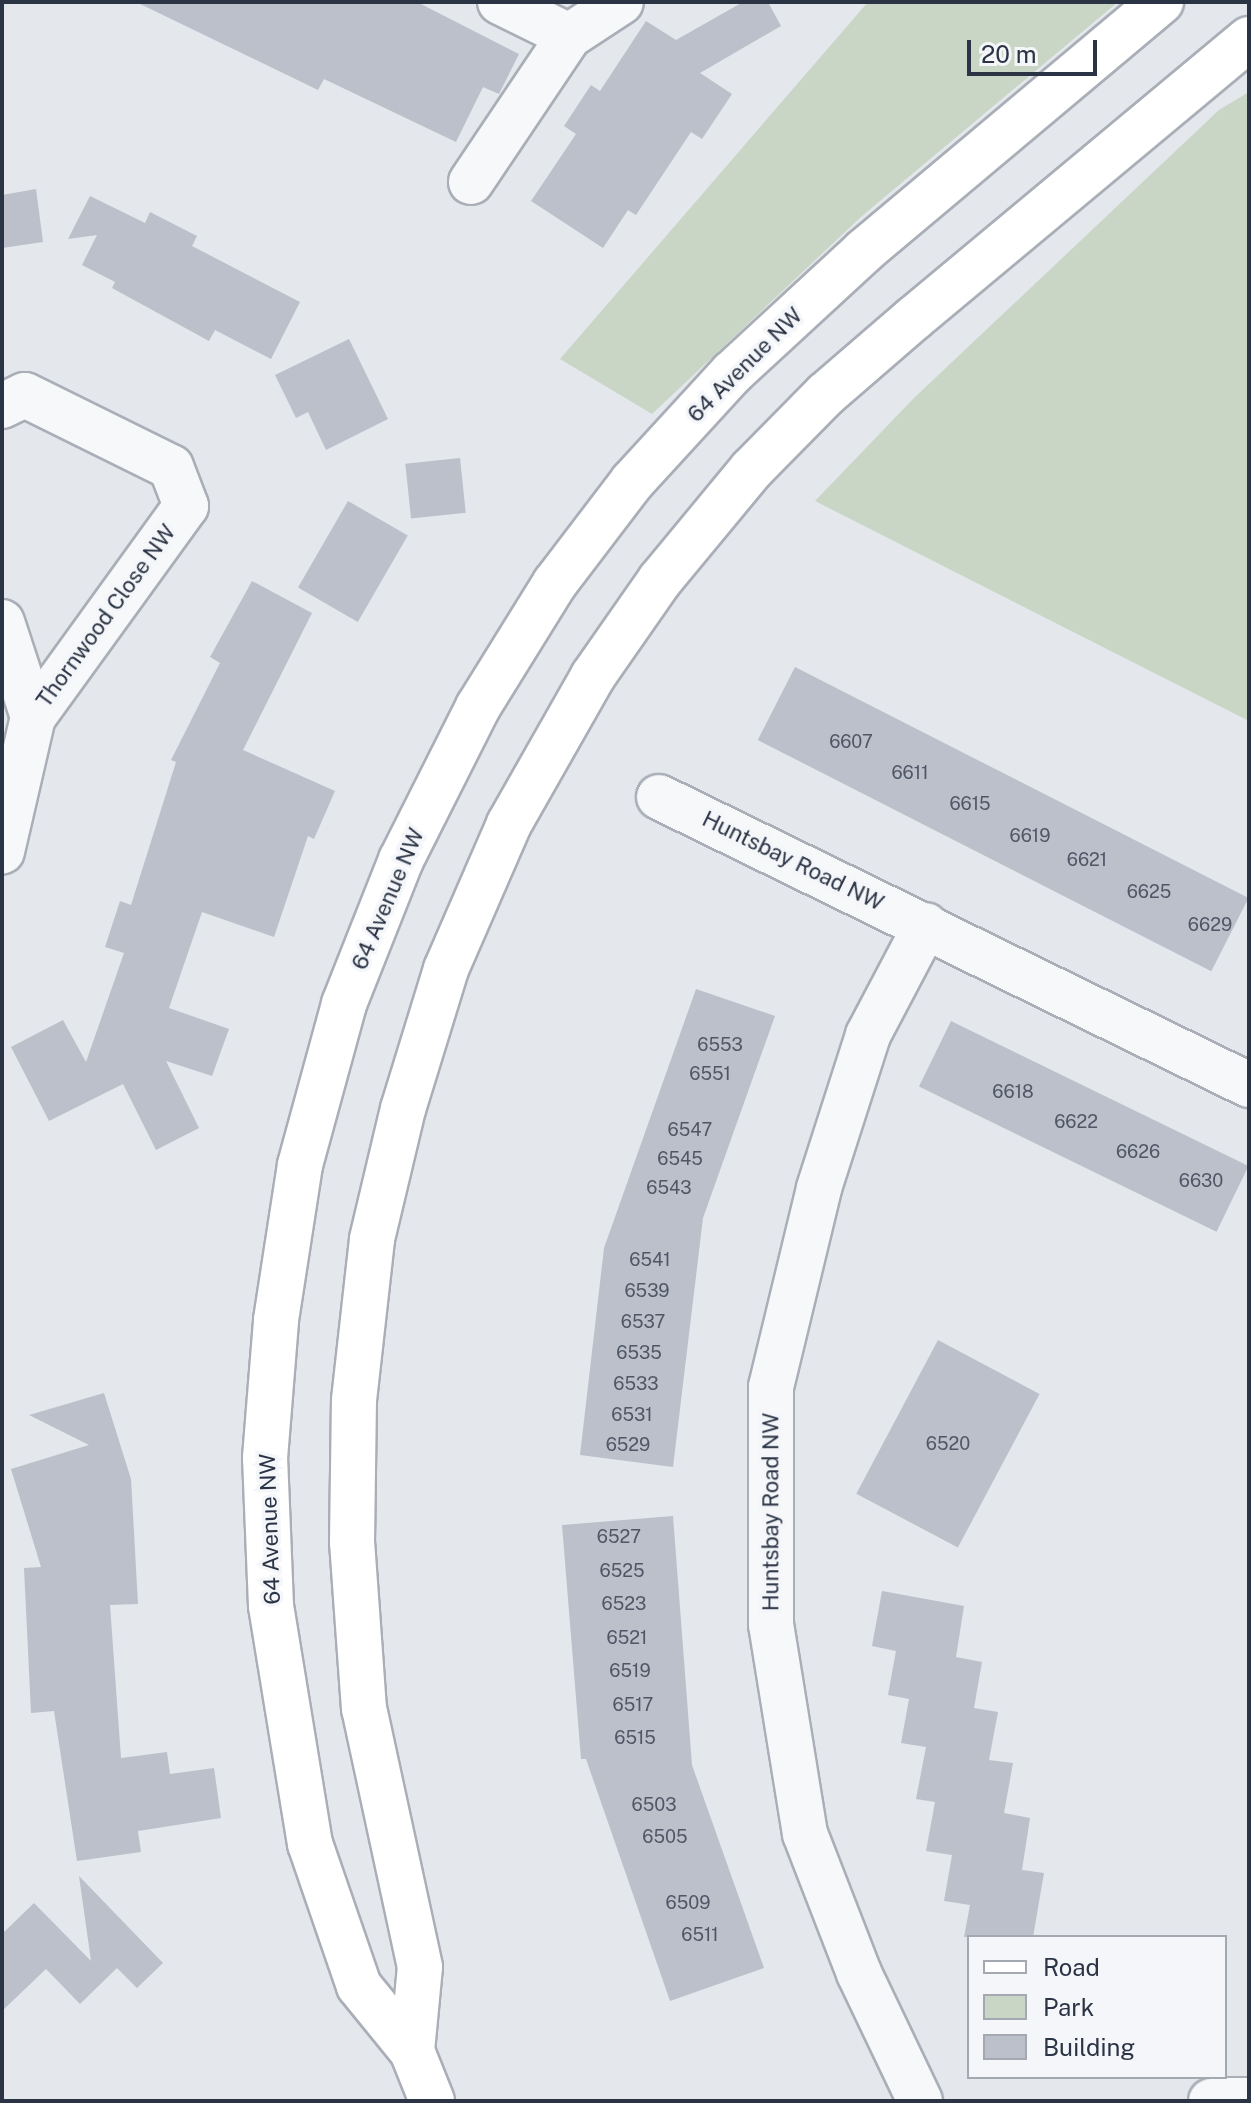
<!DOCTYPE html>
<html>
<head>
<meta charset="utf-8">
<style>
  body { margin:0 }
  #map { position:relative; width:1251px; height:2103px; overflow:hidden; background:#e4e7ec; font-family:"Public Sans",sans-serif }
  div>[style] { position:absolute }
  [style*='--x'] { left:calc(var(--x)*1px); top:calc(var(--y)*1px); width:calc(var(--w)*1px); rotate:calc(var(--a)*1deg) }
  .green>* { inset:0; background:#c9d6c5 }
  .building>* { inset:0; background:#bbc0ca; transform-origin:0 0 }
  .roads { filter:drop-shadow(2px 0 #a9aeb7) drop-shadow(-2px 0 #a9aeb7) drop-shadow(0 2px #a9aeb7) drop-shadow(0 -2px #a9aeb7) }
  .minor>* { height:44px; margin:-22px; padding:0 22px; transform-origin:22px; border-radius:22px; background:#f7f8fa }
  .tertiary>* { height:44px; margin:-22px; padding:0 22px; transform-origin:22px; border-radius:22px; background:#f7f8fa }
  .secondary>* { height:44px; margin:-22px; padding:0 22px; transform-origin:22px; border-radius:22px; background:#fff }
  span { translate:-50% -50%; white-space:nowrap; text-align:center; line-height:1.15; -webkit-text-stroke:7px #f4f6f9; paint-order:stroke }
  .number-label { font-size:18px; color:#4f5766 }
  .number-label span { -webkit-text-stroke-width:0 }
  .street-label { font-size:22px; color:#2b3445 }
  .frame { position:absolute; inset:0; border:4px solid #2b3445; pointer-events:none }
  .legend { position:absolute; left:967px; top:1935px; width:260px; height:144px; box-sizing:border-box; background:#f4f6f9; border:2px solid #a4a8b1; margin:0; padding:10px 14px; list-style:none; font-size:24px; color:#2b3445 }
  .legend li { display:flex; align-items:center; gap:16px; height:40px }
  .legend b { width:40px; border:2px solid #a4a8b1 }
  .scale { position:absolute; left:967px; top:40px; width:130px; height:36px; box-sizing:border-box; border:4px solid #2b3445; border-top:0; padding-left:10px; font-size:24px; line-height:28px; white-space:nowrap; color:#2b3445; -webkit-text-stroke:6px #f4f6f9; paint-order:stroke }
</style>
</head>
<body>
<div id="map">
  <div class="green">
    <div style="clip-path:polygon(868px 2px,1118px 2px,862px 216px,652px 414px,560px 359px)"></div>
    <div style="clip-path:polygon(1249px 92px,1249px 721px,815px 501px,914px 398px,1219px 110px)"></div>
  </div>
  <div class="building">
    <div style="clip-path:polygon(136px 2px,417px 2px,519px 54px,499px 94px,483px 87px,456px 142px,324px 79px,318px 90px)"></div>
    <div style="clip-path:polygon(743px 2px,768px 2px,781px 26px,700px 73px,732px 94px,702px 139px,691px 132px,636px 215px,628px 210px,603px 248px,531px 201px,576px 134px,564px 126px,591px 85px,600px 91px,646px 21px,676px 40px)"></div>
    <div style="clip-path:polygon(36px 189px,43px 242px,2px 248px,2px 195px)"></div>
    <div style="clip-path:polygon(90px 196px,145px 223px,150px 212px,197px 236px,192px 246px,300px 302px,271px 359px,215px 330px,209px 341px,112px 288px,115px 282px,82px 265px,97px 235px,68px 239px)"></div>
    <div style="clip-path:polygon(349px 339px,388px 419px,326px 450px,308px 412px,296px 418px,275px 375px)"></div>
    <div style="left:460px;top:458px;width:55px;height:55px;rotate:84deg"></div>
    <div style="left:348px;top:501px;width:69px;height:100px;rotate:30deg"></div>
    <div style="clip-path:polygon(252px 581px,312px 613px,243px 750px,335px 791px,314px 839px,308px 836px,274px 937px,202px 912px,169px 1008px,229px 1029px,212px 1076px,166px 1061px,199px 1128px,156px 1150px,123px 1084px,49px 1121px,11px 1047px,63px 1020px,86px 1062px,124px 953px,105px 947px,120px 901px,131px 905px,176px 762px,171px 760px,220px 663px,210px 657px)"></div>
    <div style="left:795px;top:667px;width:509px;height:82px;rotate:27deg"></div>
    <div style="clip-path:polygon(696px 989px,775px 1016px,703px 1218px,673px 1467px,580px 1455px,604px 1248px)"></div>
    <div style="left:951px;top:1021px;width:331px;height:73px;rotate:26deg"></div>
    <div style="left:938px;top:1340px;width:115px;height:174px;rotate:28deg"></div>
    <div style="clip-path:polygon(104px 1393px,131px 1479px,138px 1604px,110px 1605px,121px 1758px,167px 1752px,170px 1774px,214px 1768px,221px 1818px,138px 1831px,141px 1852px,77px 1861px,54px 1711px,31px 1713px,24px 1568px,41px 1567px,11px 1469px,89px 1445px,29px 1415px)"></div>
    <div style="clip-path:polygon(673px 1516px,692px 1765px,764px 1968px,670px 2001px,586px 1759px,581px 1759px,562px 1525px)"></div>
    <div style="clip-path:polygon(882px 1591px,964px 1606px,956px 1657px,982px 1662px,974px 1708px,998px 1712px,989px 1760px,1013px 1763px,1004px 1813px,1030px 1818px,1022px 1870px,1044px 1873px,1033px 1937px,964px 1937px,970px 1905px,944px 1901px,952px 1855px,926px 1851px,935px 1802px,916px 1799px,926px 1747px,901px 1743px,909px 1699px,888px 1695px,896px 1651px,872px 1646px)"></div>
    <div style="clip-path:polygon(79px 1876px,163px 1963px,137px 1988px,117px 1968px,80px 2004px,46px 1969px,2px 2011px,2px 1934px,34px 1903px,91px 1961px)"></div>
  </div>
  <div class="roads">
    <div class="minor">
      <div style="--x:500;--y:2;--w:77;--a:26.2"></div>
      <div style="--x:471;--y:182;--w:176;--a:-56.1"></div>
      <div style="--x:569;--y:36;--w:62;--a:-33.2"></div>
      <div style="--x:2;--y:406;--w:25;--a:-26"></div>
      <div style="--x:25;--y:395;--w:163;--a:26.3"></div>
      <div style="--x:171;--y:467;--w:42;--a:69"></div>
      <div style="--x:186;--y:506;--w:261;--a:125.9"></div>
      <div style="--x:33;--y:717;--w:138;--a:103"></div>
      <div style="--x:2;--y:622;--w:100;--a:71.9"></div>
      <div style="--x:659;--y:797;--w:657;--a:26.02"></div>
      <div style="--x:920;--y:2101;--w:142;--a:-115.5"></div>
      <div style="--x:859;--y:1973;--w:149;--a:-111.2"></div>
      <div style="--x:805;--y:1834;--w:212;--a:-99.2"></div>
      <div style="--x:771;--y:1625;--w:238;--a:-90"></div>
      <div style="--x:771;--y:1387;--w:205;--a:-76.4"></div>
      <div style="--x:819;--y:1188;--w:161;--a:-72.2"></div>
      <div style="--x:868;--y:1035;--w:124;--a:-62.2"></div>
    </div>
    <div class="tertiary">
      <div style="--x:1211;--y:2101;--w:38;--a:-2"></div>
    </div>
    <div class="secondary">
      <div style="--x:412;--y:2051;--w:84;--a:-84.6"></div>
      <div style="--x:420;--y:1967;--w:264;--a:-102.2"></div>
      <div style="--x:364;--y:1709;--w:167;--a:-94.1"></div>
      <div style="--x:352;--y:1542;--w:142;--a:-89.2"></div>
      <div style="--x:354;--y:1400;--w:162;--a:-83.6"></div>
      <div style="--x:372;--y:1239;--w:134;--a:-76.6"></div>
      <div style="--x:403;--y:1109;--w:146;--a:-72.9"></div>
      <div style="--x:446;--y:969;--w:158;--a:-66.5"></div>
      <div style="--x:509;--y:824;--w:170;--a:-60.4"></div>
      <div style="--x:593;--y:676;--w:117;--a:-55.1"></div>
      <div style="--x:660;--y:580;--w:143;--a:-50.4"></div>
      <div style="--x:751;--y:470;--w:107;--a:-45.4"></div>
      <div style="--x:826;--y:394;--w:116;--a:-40.8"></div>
      <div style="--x:914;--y:318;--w:436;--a:-39.8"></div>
      <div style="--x:432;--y:2101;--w:54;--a:-111.8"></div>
      <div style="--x:412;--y:2051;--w:84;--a:-129.2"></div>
      <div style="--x:359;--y:1986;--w:150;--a:-109"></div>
      <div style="--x:310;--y:1844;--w:241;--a:-99.3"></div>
      <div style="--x:271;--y:1606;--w:148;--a:-92.3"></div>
      <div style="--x:265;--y:1458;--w:138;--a:-85.4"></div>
      <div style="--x:276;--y:1320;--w:157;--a:-81.2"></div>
      <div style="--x:300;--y:1165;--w:167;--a:-74.7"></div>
      <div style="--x:344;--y:1004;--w:155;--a:-68.4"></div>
      <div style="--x:401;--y:860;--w:171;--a:-63.3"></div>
      <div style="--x:478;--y:707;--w:146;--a:-58.2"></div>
      <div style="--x:555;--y:583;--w:127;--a:-52.7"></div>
      <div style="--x:632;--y:482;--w:148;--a:-47.5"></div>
      <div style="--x:732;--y:373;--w:180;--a:-42.7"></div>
      <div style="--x:864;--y:251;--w:388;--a:-40"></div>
    </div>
  </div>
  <div class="number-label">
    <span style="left:851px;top:742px">6607</span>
    <span style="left:910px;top:773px">6611</span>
    <span style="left:970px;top:804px">6615</span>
    <span style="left:1030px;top:836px">6619</span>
    <span style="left:1087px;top:860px">6621</span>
    <span style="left:1149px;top:892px">6625</span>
    <span style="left:1210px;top:925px">6629</span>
    <span style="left:720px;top:1045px">6553</span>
    <span style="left:710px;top:1074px">6551</span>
    <span style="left:1013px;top:1092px">6618</span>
    <span style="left:1076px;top:1122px">6622</span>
    <span style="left:690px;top:1130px">6547</span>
    <span style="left:1138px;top:1152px">6626</span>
    <span style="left:680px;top:1159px">6545</span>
    <span style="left:1201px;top:1181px">6630</span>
    <span style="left:669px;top:1188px">6543</span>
    <span style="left:650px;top:1260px">6541</span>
    <span style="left:647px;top:1291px">6539</span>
    <span style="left:643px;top:1322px">6537</span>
    <span style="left:639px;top:1353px">6535</span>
    <span style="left:636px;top:1384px">6533</span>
    <span style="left:632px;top:1415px">6531</span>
    <span style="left:948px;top:1444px">6520</span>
    <span style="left:628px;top:1445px">6529</span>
    <span style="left:619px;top:1537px">6527</span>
    <span style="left:622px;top:1571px">6525</span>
    <span style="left:624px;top:1604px">6523</span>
    <span style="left:627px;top:1638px">6521</span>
    <span style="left:630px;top:1671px">6519</span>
    <span style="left:633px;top:1705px">6517</span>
    <span style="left:635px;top:1738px">6515</span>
    <span style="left:654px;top:1805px">6503</span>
    <span style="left:665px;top:1837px">6505</span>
    <span style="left:688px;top:1903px">6509</span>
    <span style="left:700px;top:1935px">6511</span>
  </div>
  <div class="street-label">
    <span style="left:745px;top:365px;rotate:-45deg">64 Avenue NW</span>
    <span style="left:106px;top:616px;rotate:-54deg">Thornwood Close NW</span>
    <span style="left:793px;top:861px;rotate:26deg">Huntsbay Road NW</span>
    <span style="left:388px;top:899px;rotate:-67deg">64 Avenue NW</span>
    <span style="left:771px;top:1512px;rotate:-90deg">Huntsbay Road NW</span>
    <span style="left:270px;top:1529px;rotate:-92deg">64 Avenue NW</span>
  </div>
  <div class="frame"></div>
  <ul class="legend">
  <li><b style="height:10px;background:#fff"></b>Road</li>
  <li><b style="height:22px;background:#c9d6c5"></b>Park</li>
  <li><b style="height:22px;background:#bbc0ca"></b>Building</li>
  </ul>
  <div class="scale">20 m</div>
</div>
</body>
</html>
